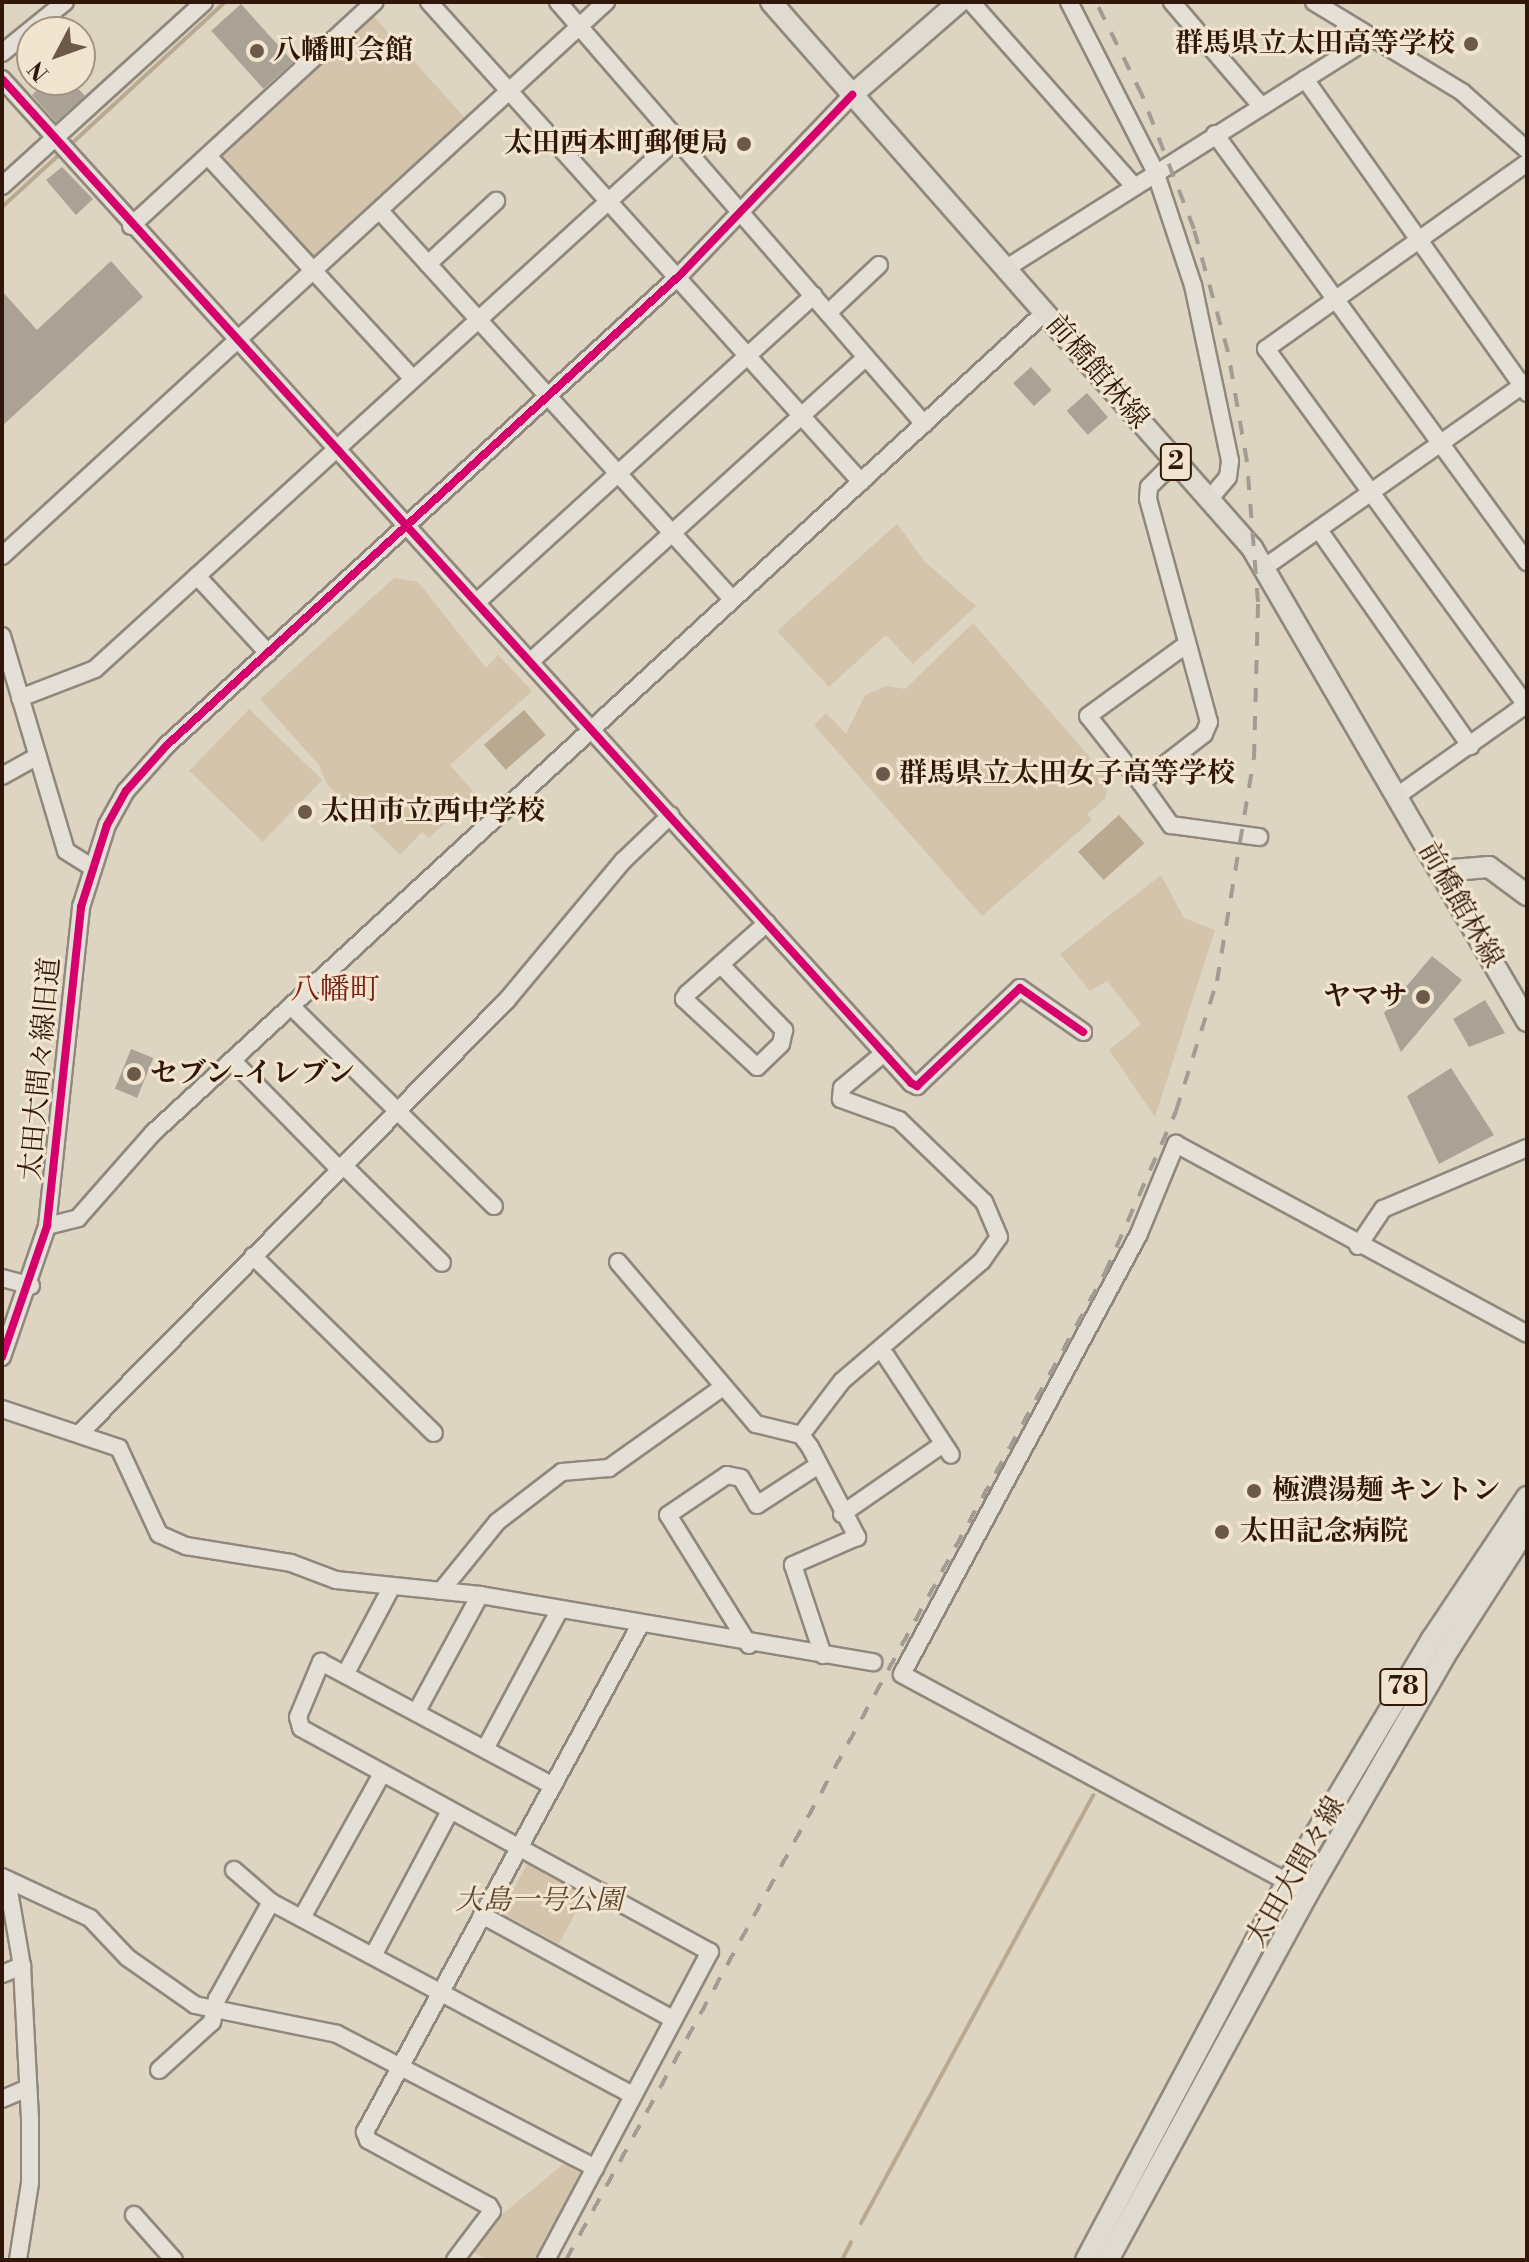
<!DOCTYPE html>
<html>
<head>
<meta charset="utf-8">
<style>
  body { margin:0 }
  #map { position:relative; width:1529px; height:2262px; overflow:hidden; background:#ddd4c2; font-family:"Libre Bodoni","Noto Serif JP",serif }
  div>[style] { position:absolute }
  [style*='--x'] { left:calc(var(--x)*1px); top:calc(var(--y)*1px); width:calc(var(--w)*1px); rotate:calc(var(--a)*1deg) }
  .green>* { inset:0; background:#d3c4ab; transform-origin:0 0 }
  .water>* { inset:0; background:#b9a990; transform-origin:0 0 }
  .stream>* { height:4px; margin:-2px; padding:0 2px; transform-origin:2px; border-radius:2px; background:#b9a990 }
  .building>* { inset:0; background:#aba296; transform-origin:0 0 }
  .roads { filter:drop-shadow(2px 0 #90887c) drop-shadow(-2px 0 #90887c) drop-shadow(0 2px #90887c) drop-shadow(0 -2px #90887c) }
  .minor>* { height:16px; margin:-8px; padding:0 8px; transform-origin:8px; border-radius:8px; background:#e5e0d7 }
  .major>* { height:20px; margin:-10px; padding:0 10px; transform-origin:10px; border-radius:10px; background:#e0dbd0 }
  .rail>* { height:4px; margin-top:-2px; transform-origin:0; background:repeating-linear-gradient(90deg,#a29c94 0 14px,transparent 0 28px) }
  .cycleway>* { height:8px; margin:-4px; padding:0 4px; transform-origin:4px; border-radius:4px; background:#d6006c }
  .dots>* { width:22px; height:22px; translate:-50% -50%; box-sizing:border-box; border:4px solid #f1e5d0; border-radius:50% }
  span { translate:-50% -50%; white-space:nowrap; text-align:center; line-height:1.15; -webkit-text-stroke:6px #f1e5d0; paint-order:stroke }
  .shield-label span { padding:2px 6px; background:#f1e5d0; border:2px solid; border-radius:6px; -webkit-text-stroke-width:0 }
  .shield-label { font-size:26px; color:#311709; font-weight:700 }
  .poi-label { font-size:28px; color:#311709; font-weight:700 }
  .right { translate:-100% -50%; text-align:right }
  .left { translate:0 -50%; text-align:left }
  .street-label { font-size:28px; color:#311709 }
  .park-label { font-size:28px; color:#5f4734; font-style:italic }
  .neighbourhood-label { font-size:30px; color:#7a1f14 }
  .frame { position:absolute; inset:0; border:4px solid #311709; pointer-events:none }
  .north { position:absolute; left:16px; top:16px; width:80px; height:80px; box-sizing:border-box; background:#f1e5d0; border:2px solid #a49380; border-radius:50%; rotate:229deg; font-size:22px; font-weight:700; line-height:32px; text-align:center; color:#311709 }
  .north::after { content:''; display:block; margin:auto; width:28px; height:36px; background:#6d594a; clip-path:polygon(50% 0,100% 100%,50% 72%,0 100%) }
</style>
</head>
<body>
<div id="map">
  <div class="green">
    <div style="left:367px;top:9px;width:158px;height:217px;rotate:48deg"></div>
    <div style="clip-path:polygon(897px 524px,925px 562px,976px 606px,913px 664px,886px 635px,829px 687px,777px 631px)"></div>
    <div style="clip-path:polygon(394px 578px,418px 582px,486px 668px,498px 655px,532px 691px,450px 765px,476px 795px,429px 838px,422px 832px,400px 855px,327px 784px,319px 765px,260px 699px)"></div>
    <div style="clip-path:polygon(973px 623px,1107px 777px,1106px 798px,1087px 814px,1092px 820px,982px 916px,814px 725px,826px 713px,846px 734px,865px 695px,886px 686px,905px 689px)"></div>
    <div style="left:249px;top:709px;width:102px;height:86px;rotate:44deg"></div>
    <div style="clip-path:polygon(1161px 875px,1184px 918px,1215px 930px,1155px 1117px,1109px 1050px,1141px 1024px,1107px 981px,1090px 991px,1060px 954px)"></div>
    <div style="left:529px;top:1861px;width:66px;height:58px;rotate:29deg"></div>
    <div style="clip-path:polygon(566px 2162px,584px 2177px,538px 2260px,488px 2260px,471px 2251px,489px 2225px)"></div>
  </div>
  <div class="water">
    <div style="left:524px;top:710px;width:33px;height:53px;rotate:49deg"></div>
    <div style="left:1119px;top:815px;width:38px;height:55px;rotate:48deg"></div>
  </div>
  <div class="stream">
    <div style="--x:69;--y:146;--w:212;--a:-42.7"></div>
    <div style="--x:2;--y:207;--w:81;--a:-42.5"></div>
    <div style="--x:861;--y:2223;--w:487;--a:-61.5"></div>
    <div style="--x:842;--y:2260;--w:20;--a:-63"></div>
  </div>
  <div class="building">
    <div style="left:241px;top:4px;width:78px;height:40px;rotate:48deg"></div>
    <div style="clip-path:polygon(47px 80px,70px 80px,85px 96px,56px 122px,32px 95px)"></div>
    <div style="clip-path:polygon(62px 167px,93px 199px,76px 215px,46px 180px)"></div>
    <div style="clip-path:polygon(111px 261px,143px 297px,2px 426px,2px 291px,37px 330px)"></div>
    <div style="left:1031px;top:367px;width:31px;height:24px;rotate:48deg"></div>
    <div style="left:1087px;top:393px;width:32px;height:27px;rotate:49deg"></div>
    <div style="clip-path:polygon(1432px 956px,1462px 980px,1401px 1052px,1384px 1013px)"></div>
    <div style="clip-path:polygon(1485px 1000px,1505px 1033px,1469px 1047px,1453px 1019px)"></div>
    <div style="left:131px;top:1049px;width:24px;height:43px;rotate:22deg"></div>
    <div style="clip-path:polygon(1451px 1068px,1494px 1135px,1439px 1164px,1407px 1096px)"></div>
  </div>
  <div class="roads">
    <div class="minor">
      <div style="--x:429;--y:2;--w:646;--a:48.01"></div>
      <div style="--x:558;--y:2;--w:559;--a:49.06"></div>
      <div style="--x:971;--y:2;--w:244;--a:48.5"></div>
      <div style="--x:1069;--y:2;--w:190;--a:63"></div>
      <div style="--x:1155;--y:171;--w:120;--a:71.6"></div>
      <div style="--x:1193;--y:285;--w:180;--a:78.1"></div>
      <div style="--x:1230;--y:461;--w:16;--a:97"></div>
      <div style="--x:1228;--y:477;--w:30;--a:130"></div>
      <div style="--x:1172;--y:2;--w:137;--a:49.4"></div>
      <div style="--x:1314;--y:2;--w:173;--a:31.3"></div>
      <div style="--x:1462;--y:92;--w:87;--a:41.7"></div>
      <div style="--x:2;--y:53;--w:81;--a:-39"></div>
      <div style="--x:2;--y:79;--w:1354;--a:47.84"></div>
      <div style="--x:911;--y:1083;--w:7;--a:27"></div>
      <div style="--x:917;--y:1086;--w:142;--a:-43.6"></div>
      <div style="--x:1020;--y:988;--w:77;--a:34.9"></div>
      <div style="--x:1305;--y:79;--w:385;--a:54.7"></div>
      <div style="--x:1215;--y:134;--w:530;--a:53.91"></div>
      <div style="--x:208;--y:156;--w:303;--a:47.4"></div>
      <div style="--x:2;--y:186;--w:273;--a:-42.3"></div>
      <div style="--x:380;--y:211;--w:524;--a:47.79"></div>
      <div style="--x:131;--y:226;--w:331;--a:-42.6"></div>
      <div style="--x:428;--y:264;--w:93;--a:-42.8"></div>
      <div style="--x:1005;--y:269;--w:431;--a:-32.3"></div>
      <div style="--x:828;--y:313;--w:70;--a:-43.3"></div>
      <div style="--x:1175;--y:461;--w:37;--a:135"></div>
      <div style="--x:1149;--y:487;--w:12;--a:95"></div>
      <div style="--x:1148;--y:499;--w:231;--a:74.7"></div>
      <div style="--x:1209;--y:722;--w:13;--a:113"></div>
      <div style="--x:1204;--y:734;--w:80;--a:142.1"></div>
      <div style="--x:1141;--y:783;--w:52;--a:54.5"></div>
      <div style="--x:1171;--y:825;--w:89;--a:7.8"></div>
      <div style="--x:1319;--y:530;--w:264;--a:55"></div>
      <div style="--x:2;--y:556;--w:820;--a:-42.53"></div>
      <div style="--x:1265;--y:567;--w:321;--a:-35.2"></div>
      <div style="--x:197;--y:576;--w:105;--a:47.3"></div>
      <div style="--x:478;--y:601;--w:454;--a:-42.3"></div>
      <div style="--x:2;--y:636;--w:224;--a:73.4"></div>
      <div style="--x:66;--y:851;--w:31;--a:32"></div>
      <div style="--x:531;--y:661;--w:452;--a:-42.2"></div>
      <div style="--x:20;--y:698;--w:80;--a:-21.1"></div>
      <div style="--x:95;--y:669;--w:790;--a:-42.33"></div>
      <div style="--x:1526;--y:705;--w:441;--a:-126.1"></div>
      <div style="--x:1266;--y:349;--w:320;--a:-35.5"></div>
      <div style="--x:2;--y:776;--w:41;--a:-29.1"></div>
      <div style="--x:1141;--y:783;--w:85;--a:-128.3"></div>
      <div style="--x:1088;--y:716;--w:122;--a:-36"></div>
      <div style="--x:1397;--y:796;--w:159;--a:-35.3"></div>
      <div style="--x:721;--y:965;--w:91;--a:45.9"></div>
      <div style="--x:784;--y:1030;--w:14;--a:102"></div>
      <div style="--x:781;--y:1044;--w:33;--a:136"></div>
      <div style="--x:757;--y:1067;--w:100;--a:-137"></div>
      <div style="--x:684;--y:999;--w:6;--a:-59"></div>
      <div style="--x:687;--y:994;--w:107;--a:-41.6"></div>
      <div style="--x:291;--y:1006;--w:285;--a:44.6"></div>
      <div style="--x:232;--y:1060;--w:153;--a:45.5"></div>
      <div style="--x:343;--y:1165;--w:139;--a:44.7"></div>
      <div style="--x:47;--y:1226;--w:32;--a:-14"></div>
      <div style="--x:78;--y:1218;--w:113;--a:-48.6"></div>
      <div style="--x:153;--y:1133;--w:1211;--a:-42.62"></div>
      <div style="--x:1358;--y:1246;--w:45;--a:-56"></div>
      <div style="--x:1383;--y:1209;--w:156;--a:-23"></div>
      <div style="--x:253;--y:1256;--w:253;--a:44.4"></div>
      <div style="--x:618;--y:1262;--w:213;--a:49.6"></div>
      <div style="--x:756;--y:1424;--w:46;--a:13.7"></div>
      <div style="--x:801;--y:1435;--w:15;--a:53"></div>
      <div style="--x:810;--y:1447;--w:102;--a:62.4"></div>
      <div style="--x:857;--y:1537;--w:70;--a:156.4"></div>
      <div style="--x:793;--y:1565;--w:95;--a:71.6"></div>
      <div style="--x:2;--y:1278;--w:30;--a:15"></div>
      <div style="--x:886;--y:1356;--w:118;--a:56.7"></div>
      <div style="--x:2;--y:1357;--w:139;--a:-71"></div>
      <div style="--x:47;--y:1226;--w:321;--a:-83.9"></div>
      <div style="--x:81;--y:907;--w:86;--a:-72.4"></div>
      <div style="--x:107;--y:825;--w:39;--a:-61"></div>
      <div style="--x:126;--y:791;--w:62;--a:-48.3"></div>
      <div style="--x:167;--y:745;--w:697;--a:-42.5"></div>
      <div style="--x:681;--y:274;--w:248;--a:-46.3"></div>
      <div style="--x:2;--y:1409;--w:123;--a:18.4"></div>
      <div style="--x:119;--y:1448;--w:95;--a:65.1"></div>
      <div style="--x:159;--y:1534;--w:30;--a:24"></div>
      <div style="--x:186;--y:1546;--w:106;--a:9.2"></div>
      <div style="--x:291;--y:1563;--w:48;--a:20.7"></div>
      <div style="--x:336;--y:1580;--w:145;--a:5.9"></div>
      <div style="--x:480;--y:1595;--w:399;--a:9.7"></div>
      <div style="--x:81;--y:1432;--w:607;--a:-45.4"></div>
      <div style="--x:507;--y:1000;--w:181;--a:-50.2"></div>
      <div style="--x:623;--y:861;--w:66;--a:-43.8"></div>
      <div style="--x:801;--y:1435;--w:68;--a:-52.8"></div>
      <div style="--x:842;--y:1381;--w:184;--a:-40.6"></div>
      <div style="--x:982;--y:1261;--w:29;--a:-55"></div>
      <div style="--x:999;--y:1237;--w:38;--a:-113"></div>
      <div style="--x:984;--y:1202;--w:118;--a:-136"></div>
      <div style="--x:899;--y:1120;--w:62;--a:-160.1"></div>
      <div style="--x:841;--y:1099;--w:11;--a:-85"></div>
      <div style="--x:842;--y:1088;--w:55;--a:-39.8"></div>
      <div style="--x:842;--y:1514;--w:123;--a:-34.7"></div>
      <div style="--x:441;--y:1591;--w:89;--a:-50.9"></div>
      <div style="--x:497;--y:1522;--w:82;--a:-37.6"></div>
      <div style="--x:562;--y:1472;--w:47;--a:-4.9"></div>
      <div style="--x:609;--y:1468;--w:140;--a:-35.4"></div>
      <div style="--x:749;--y:1645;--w:153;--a:-121.9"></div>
      <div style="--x:668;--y:1515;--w:71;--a:-34.1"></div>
      <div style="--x:727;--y:1475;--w:14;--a:12"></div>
      <div style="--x:741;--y:1478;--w:31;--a:59"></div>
      <div style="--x:757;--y:1505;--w:72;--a:-33"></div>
      <div style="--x:346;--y:1673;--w:98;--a:-62.1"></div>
      <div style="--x:417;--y:1711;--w:132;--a:-61.5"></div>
      <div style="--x:485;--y:1749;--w:157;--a:-61.8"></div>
      <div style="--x:234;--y:1870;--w:49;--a:40.9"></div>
      <div style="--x:271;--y:1902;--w:409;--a:28.1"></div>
      <div style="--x:2;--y:1877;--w:97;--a:25"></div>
      <div style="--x:90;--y:1918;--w:55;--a:46.5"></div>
      <div style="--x:128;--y:1958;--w:82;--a:35"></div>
      <div style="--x:195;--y:2005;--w:145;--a:11.5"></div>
      <div style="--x:337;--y:2034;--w:291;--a:27.4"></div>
      <div style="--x:8;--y:1885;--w:82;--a:80.2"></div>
      <div style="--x:22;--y:1966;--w:155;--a:87"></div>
      <div style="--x:30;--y:2121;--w:62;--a:90"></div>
      <div style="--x:30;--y:2183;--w:78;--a:98.9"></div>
      <div style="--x:1308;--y:1893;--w:461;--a:-151.7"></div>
      <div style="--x:902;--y:1674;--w:498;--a:-61.7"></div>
      <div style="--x:1138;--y:1236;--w:100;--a:-67.6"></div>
      <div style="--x:1176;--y:1144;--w:399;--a:28.4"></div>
      <div style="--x:304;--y:1914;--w:160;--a:-60.9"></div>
      <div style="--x:482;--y:1915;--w:217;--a:28.6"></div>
      <div style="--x:374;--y:1954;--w:162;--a:-62"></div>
      <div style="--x:2;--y:1974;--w:22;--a:-22"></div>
      <div style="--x:159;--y:2070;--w:72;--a:-42.2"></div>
      <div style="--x:212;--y:2022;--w:24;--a:-78"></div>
      <div style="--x:217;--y:1999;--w:111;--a:-60.9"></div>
      <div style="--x:2;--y:2099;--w:28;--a:-23"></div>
      <div style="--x:134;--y:2215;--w:60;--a:48.4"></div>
      <div style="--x:455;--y:2260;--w:61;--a:-52.9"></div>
      <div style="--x:492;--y:2211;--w:6;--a:-121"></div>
      <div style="--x:489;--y:2206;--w:138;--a:-151.4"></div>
      <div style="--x:368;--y:2140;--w:9;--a:-111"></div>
      <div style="--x:365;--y:2132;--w:577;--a:-61.52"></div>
      <div style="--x:546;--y:2260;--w:349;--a:-62"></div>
      <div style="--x:710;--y:1952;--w:466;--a:-151.3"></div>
      <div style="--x:301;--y:1728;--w:11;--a:-105"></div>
      <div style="--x:298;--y:1717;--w:60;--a:-67.3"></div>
      <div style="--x:321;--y:1662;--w:263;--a:28.1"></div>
    </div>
    <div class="major">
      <div style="--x:771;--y:2;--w:728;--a:48.62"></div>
      <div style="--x:1252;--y:548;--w:547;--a:59.83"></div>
      <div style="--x:852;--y:95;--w:142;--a:-41"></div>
      <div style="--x:1440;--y:871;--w:49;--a:-4.7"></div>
      <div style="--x:1489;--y:867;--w:47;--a:36.4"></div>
      <div style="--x:1086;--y:2260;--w:428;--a:-62"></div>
      <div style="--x:1287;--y:1882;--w:283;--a:-59.2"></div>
      <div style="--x:1432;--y:1639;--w:171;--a:-56.2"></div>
      <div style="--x:1108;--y:2260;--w:418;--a:-61.4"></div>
      <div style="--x:1308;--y:1893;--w:282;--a:-60"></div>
      <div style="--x:1449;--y:1649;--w:144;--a:-57.2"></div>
    </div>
  </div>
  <div class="rail">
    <div style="--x:566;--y:2260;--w:1125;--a:-61.36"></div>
    <div style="--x:1105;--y:1273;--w:177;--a:-66.3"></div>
    <div style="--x:1176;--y:1111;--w:136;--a:-72.5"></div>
    <div style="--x:1217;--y:981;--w:226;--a:-80.6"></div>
    <div style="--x:1254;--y:758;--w:156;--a:-88.5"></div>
    <div style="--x:1258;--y:602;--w:140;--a:-94.5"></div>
    <div style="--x:1247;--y:462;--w:112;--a:-99.8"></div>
    <div style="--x:1228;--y:352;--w:128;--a:-105.5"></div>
    <div style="--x:1194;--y:229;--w:144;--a:-111.2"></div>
    <div style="--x:1142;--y:95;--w:104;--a:-116.3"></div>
  </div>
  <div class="cycleway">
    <div style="--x:2;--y:79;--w:1354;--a:47.84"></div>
    <div style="--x:911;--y:1083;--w:7;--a:27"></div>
    <div style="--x:917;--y:1086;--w:142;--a:-43.6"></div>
    <div style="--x:1020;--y:988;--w:77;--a:34.9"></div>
    <div style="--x:2;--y:1357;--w:139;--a:-71"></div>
    <div style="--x:47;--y:1226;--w:321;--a:-83.9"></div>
    <div style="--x:81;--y:907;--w:86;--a:-72.4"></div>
    <div style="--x:107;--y:825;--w:39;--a:-61"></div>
    <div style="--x:126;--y:791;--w:62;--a:-48.3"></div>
    <div style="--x:167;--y:745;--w:697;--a:-42.5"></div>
    <div style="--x:681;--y:274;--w:248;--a:-46.3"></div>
  </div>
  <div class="dots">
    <div style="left:1471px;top:44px;background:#6d594a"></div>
    <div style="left:257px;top:51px;background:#6d594a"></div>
    <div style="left:744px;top:144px;background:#6d594a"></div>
    <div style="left:883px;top:774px;background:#6d594a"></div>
    <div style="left:305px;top:812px;background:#6d594a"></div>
    <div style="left:1423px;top:997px;background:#6d594a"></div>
    <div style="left:134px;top:1074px;background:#6d594a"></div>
    <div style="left:1254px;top:1491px;background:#6d594a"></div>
    <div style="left:1222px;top:1532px;background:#6d594a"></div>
  </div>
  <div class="shield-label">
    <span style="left:1176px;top:462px">2</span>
    <span style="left:1403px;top:1687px">78</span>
  </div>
  <div class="poi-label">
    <span class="right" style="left:1455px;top:44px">群馬県立太田高等学校</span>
    <span class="left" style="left:273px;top:51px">八幡町会館</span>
    <span class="right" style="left:728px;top:144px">太田西本町郵便局</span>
    <span class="left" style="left:899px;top:774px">群馬県立太田女子高等学校</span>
    <span class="left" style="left:321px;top:812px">太田市立西中学校</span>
    <span class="right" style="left:1407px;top:997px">ヤマサ</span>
    <span class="left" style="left:150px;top:1074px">セブン-イレブン</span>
    <span class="left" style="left:1272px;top:1491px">極濃湯麺 キントン</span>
    <span class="left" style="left:1240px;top:1532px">太田記念病院</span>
  </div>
  <div class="street-label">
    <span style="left:1097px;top:372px;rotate:49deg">前橋館林線</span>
    <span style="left:1460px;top:905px;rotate:60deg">前橋館林線</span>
    <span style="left:41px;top:1069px;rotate:-85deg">太田大間々線旧道</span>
    <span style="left:1296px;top:1872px;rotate:-60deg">太田大間々線</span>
  </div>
  <div class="park-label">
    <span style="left:539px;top:1901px">大島一号公園</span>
  </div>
  <div class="neighbourhood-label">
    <span style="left:335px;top:990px">八幡町</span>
  </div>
  <div class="frame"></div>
  <div class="north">N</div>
</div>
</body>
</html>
